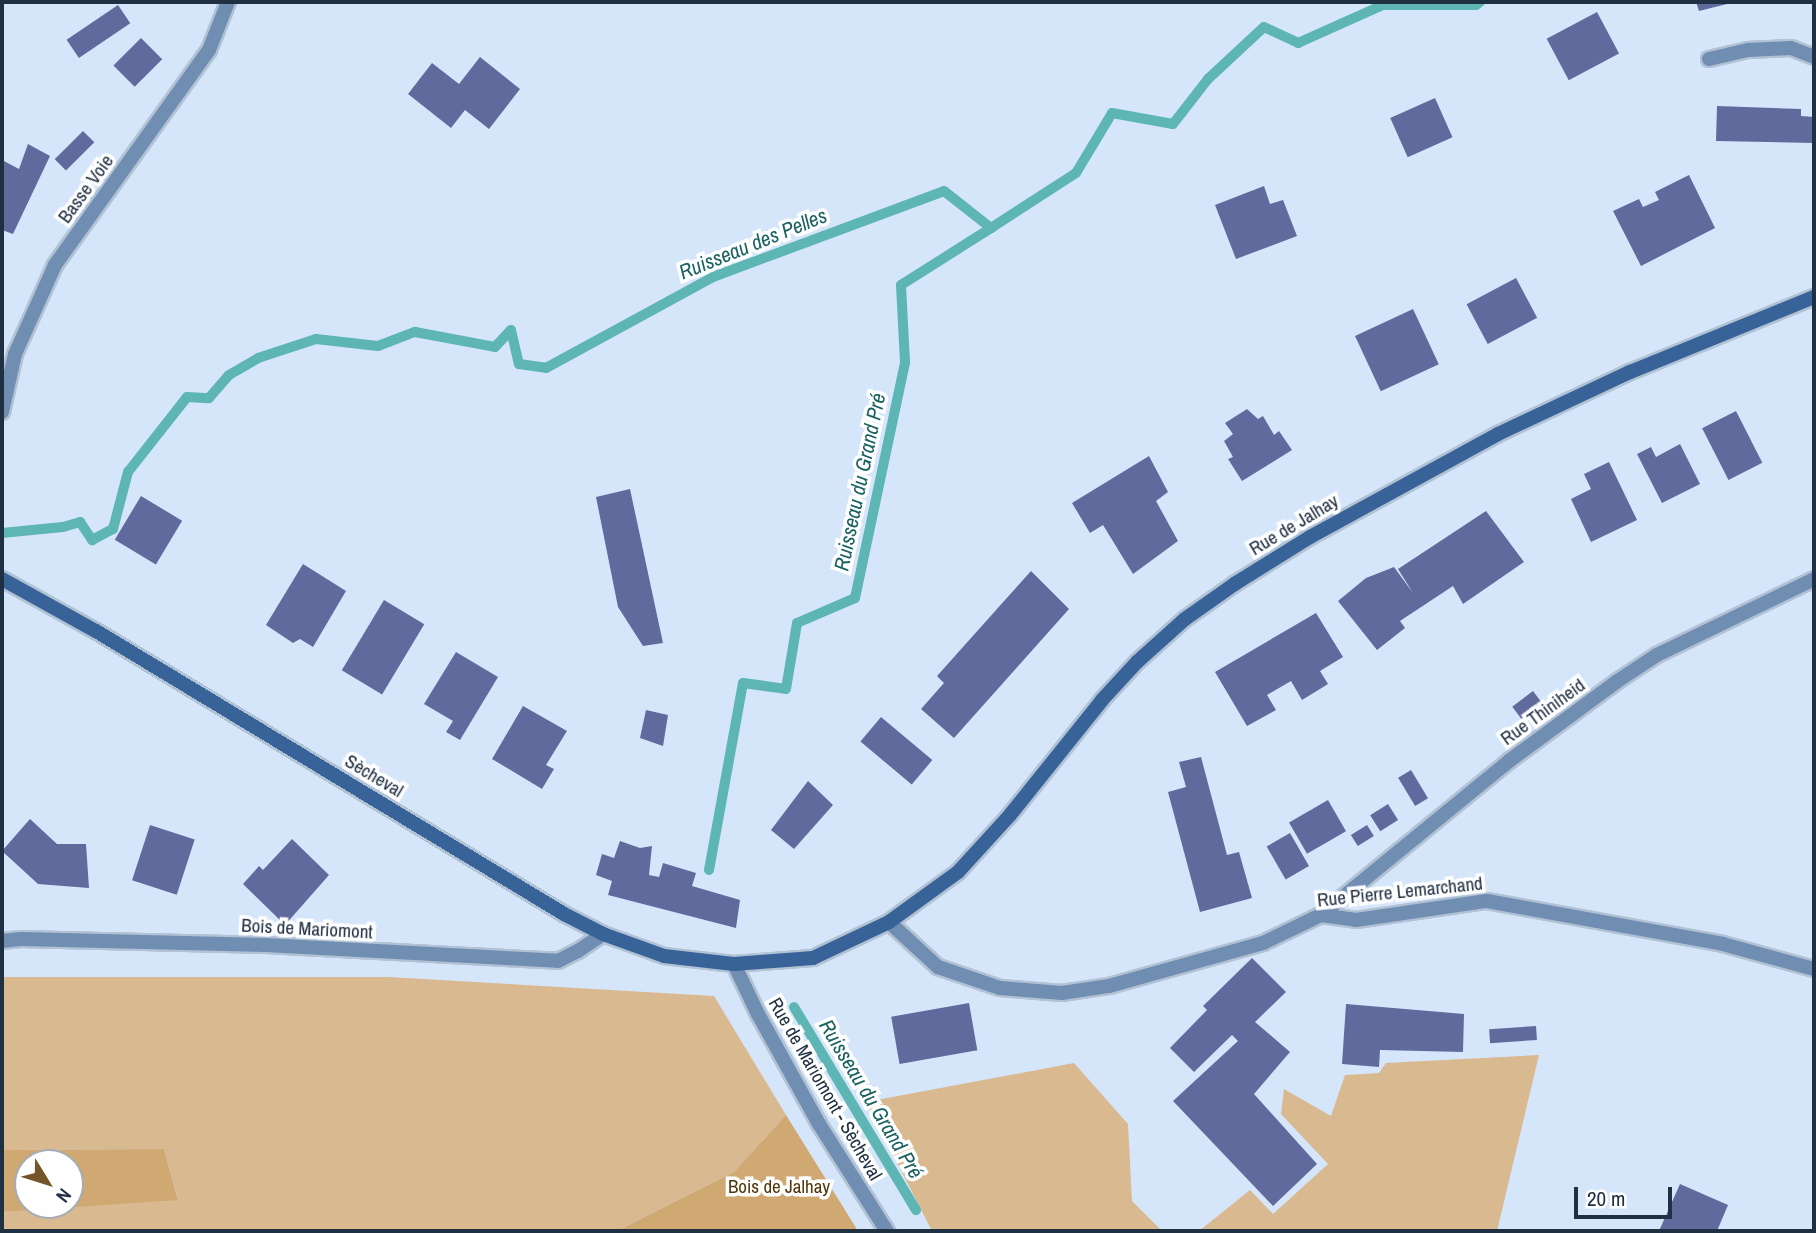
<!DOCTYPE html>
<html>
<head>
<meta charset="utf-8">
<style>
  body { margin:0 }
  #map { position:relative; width:1816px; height:1233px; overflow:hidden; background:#d6e6fa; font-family:"Archivo Narrow",sans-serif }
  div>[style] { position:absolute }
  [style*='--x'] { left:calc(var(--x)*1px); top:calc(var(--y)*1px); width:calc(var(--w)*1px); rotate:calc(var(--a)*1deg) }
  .green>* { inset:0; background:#d9b98f }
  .forest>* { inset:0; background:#cfa872 }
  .stream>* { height:10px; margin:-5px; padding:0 5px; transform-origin:5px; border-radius:5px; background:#5db5b4 }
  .building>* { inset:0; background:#606a9d; transform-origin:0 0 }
  .roads { filter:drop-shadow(2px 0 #b2c2d5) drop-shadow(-2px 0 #b2c2d5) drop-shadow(0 2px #b2c2d5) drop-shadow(0 -2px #b2c2d5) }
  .minor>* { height:14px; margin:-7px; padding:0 7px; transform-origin:7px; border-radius:7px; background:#708db2 }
  .secondary>* { height:14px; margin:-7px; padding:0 7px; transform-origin:7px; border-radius:7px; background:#386398 }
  span { translate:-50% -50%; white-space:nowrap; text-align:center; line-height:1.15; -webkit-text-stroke:7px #fff; paint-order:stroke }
  .street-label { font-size:19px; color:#203043 }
  .park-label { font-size:19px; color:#52370b }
  .water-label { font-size:21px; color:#1a6262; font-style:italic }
  .frame { position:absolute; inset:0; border:4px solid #203043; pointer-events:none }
  .north { position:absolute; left:14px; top:1149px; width:70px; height:70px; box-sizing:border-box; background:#fff; border:2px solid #a6acb4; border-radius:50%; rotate:128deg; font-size:19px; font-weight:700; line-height:28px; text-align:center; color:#203043 }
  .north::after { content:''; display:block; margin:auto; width:24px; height:32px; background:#735529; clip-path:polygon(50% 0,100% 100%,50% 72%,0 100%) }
  .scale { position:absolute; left:1574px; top:1187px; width:98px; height:32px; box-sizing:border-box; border:4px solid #203043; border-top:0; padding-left:9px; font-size:21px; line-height:24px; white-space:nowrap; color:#203043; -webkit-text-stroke:5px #fff; paint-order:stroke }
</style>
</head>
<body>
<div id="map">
  <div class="green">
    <div style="clip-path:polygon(2px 977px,389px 977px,714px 996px,786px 1115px,734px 1172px,617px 1231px,2px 1231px,2px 1212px,178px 1199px,164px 1149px,2px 1150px)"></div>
    <div style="clip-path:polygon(1539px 1055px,1497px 1231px,1199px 1231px,1250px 1190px,1273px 1214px,1328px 1164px,1281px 1114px,1284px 1089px,1331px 1116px,1345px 1075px,1379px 1073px,1386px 1063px)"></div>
    <div style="clip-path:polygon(1074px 1063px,1128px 1124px,1132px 1201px,1162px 1231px,932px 1231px,866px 1102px)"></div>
  </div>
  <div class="forest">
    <div style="clip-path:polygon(786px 1115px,858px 1231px,617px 1231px,734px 1172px)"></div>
    <div style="clip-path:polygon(evenodd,164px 1149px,178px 1200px,2px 1212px,2px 1150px,164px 1149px,28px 1163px,70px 1163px,70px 1205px,28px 1205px,28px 1163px)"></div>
  </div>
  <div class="stream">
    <div style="--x:2;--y:533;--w:61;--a:-5.6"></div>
    <div style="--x:63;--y:527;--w:18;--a:-16"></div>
    <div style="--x:80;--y:522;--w:22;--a:56"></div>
    <div style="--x:92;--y:540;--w:24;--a:-28"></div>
    <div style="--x:113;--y:529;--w:59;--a:-75.3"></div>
    <div style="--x:128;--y:472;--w:95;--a:-51.8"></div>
    <div style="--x:187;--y:397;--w:22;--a:3"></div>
    <div style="--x:209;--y:398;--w:30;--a:-49"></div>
    <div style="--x:229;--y:375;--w:34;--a:-30"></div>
    <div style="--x:258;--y:358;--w:61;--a:-18.1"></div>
    <div style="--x:316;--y:339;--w:62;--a:6.4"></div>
    <div style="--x:378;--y:346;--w:40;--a:-21"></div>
    <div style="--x:415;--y:332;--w:81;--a:10.6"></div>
    <div style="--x:495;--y:347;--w:23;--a:-47"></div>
    <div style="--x:511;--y:330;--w:35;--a:77"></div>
    <div style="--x:519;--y:364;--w:27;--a:8"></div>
    <div style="--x:546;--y:368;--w:190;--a:-28.6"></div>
    <div style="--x:713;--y:277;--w:246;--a:-20.4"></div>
    <div style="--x:944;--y:191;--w:60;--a:38.2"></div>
    <div style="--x:991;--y:228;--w:101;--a:-32.9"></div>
    <div style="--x:1076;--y:173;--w:70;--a:-59"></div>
    <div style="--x:1112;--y:113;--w:62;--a:10.2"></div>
    <div style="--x:1173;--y:124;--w:57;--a:-52.1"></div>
    <div style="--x:1208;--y:79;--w:76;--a:-42.9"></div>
    <div style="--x:1264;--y:27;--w:38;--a:25"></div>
    <div style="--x:1298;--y:43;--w:93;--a:-24.1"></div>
    <div style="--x:1383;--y:5;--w:93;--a:0"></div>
    <div style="--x:1476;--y:5;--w:5;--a:-37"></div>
    <div style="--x:709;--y:870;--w:190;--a:-79.7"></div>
    <div style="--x:743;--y:683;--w:43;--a:7.9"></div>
    <div style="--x:786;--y:689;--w:67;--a:-80.5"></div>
    <div style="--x:797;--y:623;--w:63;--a:-23.3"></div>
    <div style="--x:855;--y:598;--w:241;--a:-78"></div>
    <div style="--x:905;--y:362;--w:77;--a:-93"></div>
    <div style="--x:901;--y:285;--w:107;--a:-32.3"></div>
    <div style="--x:794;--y:1007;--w:237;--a:59"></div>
  </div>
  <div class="building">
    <div style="clip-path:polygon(1696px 2px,1730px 2px,1731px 3px,1699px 11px)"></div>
    <div style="left:118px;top:5px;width:22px;height:62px;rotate:56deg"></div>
    <div style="left:1597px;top:12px;width:47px;height:57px;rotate:62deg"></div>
    <div style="left:141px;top:38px;width:30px;height:39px;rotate:45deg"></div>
    <div style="clip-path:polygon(480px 57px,520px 89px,489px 129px,465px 110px,451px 128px,408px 94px,432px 63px,459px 84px)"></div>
    <div style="left:1435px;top:98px;width:43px;height:49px;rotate:66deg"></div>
    <div style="clip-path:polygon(1717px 106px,1801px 109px,1801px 116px,1814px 117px,1814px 143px,1716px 141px)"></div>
    <div style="left:83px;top:131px;width:16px;height:40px;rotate:45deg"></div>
    <div style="clip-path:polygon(28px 144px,50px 156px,13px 234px,2px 230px,2px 160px,19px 169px)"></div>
    <div style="clip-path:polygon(1689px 175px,1715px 228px,1641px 266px,1613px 211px,1639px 199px,1643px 207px,1659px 200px,1655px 192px)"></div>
    <div style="clip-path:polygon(1264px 186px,1270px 204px,1283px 200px,1297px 236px,1236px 259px,1215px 205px)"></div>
    <div style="left:1516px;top:278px;width:45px;height:56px;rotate:62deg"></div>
    <div style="left:1413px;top:309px;width:61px;height:64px;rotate:65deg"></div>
    <div style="clip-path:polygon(1247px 409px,1258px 419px,1263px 416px,1274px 435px,1279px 431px,1292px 450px,1242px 481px,1228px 459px,1233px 457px,1224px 441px,1233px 434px,1225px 423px)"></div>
    <div style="left:1736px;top:411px;width:58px;height:38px;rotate:63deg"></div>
    <div style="clip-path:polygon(1680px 444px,1700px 484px,1662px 503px,1637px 454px,1651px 447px,1656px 457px)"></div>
    <div style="clip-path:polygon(1149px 456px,1168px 492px,1156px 501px,1178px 541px,1133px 574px,1103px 525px,1090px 533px,1072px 503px)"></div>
    <div style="clip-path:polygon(1609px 462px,1637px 520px,1591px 542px,1571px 499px,1591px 489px,1584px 474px)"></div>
    <div style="clip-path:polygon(630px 489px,663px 643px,643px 646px,618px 607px,596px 497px)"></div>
    <div style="left:141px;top:496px;width:48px;height:51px;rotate:31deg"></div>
    <div style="clip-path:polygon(1486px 511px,1524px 562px,1463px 604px,1453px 586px,1400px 621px,1405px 628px,1377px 650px,1338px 601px,1366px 578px,1394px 567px,1413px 593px,1398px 569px)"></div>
    <div style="clip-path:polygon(303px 564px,346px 591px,313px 647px,300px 639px,293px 643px,266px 625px)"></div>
    <div style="clip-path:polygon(1031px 571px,1069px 609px,954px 738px,921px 709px,944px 683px,937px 676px)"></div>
    <div style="left:384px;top:600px;width:47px;height:82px;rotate:31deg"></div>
    <div style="clip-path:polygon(1316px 613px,1343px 657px,1320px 671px,1328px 684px,1302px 700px,1291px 681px,1267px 695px,1276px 710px,1247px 726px,1215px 672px)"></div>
    <div style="clip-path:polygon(456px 652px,498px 677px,460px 740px,446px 732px,453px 721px,424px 704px)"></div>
    <div style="left:1533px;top:691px;width:15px;height:26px;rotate:53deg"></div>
    <div style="clip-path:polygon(523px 706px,567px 731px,546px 765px,554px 769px,542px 789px,492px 759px)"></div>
    <div style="clip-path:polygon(646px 710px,668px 715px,663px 746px,640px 738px)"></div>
    <div style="left:881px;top:717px;width:67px;height:32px;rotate:40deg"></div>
    <div style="clip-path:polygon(1201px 757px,1227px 855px,1239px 852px,1252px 898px,1200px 912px,1168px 792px,1186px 787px,1179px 762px)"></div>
    <div style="left:1411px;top:770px;width:33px;height:15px;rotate:59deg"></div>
    <div style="clip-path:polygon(808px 781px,833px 805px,794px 849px,771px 830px)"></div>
    <div style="left:1328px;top:800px;width:36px;height:45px;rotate:60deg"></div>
    <div style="left:1388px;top:804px;width:19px;height:21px;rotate:58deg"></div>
    <div style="clip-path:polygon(30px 819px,57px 844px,86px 844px,89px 888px,38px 884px,2px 851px)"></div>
    <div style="left:150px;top:825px;width:47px;height:58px;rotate:18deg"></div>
    <div style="left:1367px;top:825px;width:13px;height:19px;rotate:58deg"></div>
    <div style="left:1290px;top:833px;width:38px;height:27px;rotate:60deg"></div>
    <div style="clip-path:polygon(292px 839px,329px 875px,285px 925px,243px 884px,259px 866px,263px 870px)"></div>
    <div style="clip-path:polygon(620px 841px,640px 848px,652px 846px,649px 875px,659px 877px,663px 863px,696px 873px,692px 886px,740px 900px,736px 928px,608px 895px,612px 881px,596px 875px,602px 854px,614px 858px)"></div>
    <div style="clip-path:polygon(1252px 958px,1286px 992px,1255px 1022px,1290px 1052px,1254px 1094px,1317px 1164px,1273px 1206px,1173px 1101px,1238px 1041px,1232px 1035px,1194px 1072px,1170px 1048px,1207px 1010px,1203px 1006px)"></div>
    <div style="left:969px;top:1003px;width:48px;height:79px;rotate:80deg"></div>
    <div style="clip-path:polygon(1346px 1004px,1464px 1014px,1463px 1052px,1380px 1050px,1379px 1067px,1342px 1064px)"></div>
    <div style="left:1536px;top:1026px;width:14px;height:47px;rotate:86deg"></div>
    <div style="clip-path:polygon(1680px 1184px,1728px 1205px,1717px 1231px,1659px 1231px)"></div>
  </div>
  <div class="roads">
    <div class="minor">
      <div style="--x:1709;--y:59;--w:40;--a:-13"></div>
      <div style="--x:1748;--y:50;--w:43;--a:-2.7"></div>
      <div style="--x:1791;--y:48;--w:25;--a:21"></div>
      <div style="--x:2;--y:412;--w:59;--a:-77.4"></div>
      <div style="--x:15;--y:354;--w:98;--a:-65.8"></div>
      <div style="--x:55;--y:265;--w:264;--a:-54.4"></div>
      <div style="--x:209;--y:50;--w:52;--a:-68.4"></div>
      <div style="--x:1321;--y:915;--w:243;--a:-39.3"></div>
      <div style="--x:1509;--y:761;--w:133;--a:-36.4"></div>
      <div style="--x:1616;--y:682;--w:49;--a:-33.4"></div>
      <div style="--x:1657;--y:655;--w:174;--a:-25.8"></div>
      <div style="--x:889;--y:922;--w:67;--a:42.6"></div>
      <div style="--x:938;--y:967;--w:65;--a:18.7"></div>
      <div style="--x:1000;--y:988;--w:62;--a:4.6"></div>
      <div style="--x:1062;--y:993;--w:48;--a:-8.5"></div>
      <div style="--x:1109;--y:986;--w:160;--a:-15.6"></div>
      <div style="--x:1263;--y:943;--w:64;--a:-25.8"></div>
      <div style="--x:1321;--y:915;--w:35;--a:8"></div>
      <div style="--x:1356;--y:920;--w:132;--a:-8.3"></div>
      <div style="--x:1487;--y:901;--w:240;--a:10.3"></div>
      <div style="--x:1723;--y:944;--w:94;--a:15.4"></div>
      <div style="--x:2;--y:941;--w:19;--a:-6"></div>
      <div style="--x:21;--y:939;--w:245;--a:1.4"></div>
      <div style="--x:266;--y:945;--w:292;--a:3.1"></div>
      <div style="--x:558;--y:961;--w:22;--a:-27"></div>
      <div style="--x:578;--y:951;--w:30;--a:-34"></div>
      <div style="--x:734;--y:964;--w:55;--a:64.4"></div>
      <div style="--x:758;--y:1014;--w:126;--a:61"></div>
      <div style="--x:819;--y:1124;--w:127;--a:57.6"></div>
    </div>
    <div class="secondary">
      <div style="--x:2;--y:579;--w:107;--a:29"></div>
      <div style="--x:96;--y:631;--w:547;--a:31.16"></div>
      <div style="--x:564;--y:914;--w:44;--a:27.1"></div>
      <div style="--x:603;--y:934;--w:65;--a:19.8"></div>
      <div style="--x:664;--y:956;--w:70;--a:6.5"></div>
      <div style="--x:734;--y:964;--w:79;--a:-4.3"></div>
      <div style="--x:813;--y:958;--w:84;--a:-25.3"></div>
      <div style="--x:889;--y:922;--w:85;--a:-35.9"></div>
      <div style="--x:958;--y:872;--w:77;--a:-47.6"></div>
      <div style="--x:1010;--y:815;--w:147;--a:-51.3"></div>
      <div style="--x:1102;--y:700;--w:52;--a:-47.4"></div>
      <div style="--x:1137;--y:662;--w:64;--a:-41.9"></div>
      <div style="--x:1185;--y:619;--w:62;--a:-35.2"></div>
      <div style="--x:1236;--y:583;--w:87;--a:-31.9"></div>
      <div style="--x:1310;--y:537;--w:214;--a:-28.7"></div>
      <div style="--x:1498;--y:434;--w:146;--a:-25.2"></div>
      <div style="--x:1630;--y:372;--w:199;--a:-22.2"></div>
    </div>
  </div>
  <div class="street-label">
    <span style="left:86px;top:189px;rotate:-54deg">Basse Voie</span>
    <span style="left:1294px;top:525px;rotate:-31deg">Rue de Jalhay</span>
    <span style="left:1543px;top:712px;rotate:-36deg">Rue Thiniheid</span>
    <span style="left:374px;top:776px;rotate:31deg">Sècheval</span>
    <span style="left:1400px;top:892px;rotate:-6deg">Rue Pierre Lemarchand</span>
    <span style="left:307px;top:929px;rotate:3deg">Bois de Mariomont</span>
    <span style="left:825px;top:1089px;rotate:60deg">Rue de Mariomont - Sècheval</span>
  </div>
  <div class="park-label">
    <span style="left:779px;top:1187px">Bois de Jalhay</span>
  </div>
  <div class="water-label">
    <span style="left:753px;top:244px;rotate:-22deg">Ruisseau des Pelles</span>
    <span style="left:860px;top:482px;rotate:-78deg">Ruisseau du Grand Pré</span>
    <span style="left:871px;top:1099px;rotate:59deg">Ruisseau du Grand Pré</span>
  </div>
  <div class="frame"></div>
  <div class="north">N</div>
  <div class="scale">20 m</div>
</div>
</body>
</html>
